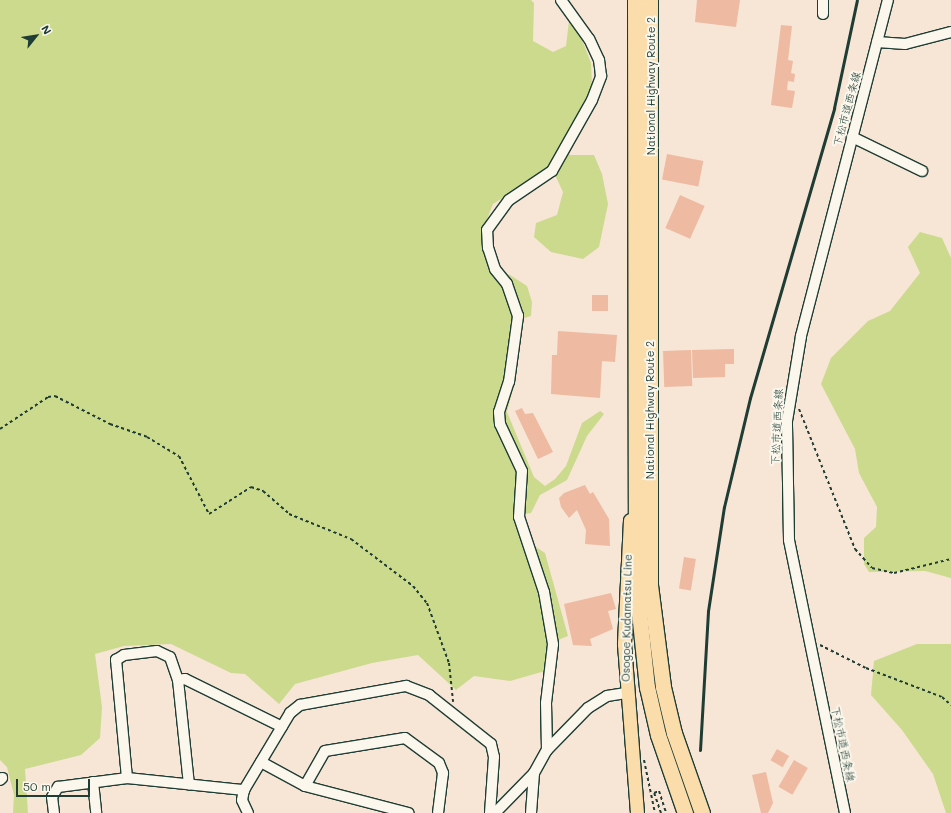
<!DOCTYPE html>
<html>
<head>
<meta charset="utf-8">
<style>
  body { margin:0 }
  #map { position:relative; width:951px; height:813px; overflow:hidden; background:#f7e5d6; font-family:Mali,"Klee One",sans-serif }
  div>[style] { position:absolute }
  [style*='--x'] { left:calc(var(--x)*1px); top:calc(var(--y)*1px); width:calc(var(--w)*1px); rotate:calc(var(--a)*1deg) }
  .green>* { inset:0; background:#ccda8e }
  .building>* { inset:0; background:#eebaa1; transform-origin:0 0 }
  .path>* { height:2px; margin-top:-1px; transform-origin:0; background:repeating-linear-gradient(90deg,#1f3d34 0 3px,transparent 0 6px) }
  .roads { filter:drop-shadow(1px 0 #1f3d34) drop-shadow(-1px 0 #1f3d34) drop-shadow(0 1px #1f3d34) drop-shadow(0 -1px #1f3d34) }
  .minor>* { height:10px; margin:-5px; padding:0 5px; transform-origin:5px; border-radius:5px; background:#fbf7ec }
  .major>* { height:13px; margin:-6.5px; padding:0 6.5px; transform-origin:6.5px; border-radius:6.5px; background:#fbddab }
  .highway>* { height:15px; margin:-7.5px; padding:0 7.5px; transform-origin:7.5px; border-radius:7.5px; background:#fbddab }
  .rail>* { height:3px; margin:-1.5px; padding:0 1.5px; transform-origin:1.5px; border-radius:1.5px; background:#1f3d34 }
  span { translate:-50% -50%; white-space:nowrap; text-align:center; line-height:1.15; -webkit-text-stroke:4px #fbf7ec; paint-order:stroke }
  .street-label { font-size:11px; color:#1f3d34 }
  .north { position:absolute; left:16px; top:16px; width:40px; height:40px; -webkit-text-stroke:3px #fbf7ec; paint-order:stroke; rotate:60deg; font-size:11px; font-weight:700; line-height:16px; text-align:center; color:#1f3d34 }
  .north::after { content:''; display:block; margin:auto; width:14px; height:18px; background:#1f3d34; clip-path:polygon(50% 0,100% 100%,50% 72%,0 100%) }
  .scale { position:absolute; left:16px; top:779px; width:74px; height:18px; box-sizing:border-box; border:2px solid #1f3d34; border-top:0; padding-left:5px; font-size:12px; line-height:14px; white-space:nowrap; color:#1f3d34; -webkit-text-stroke:3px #fbf7ec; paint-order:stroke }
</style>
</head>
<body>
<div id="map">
  <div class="green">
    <div style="clip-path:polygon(0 0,531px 0,534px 3px,533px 41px,553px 52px,566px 46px,569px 21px,581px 37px,591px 63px,592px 85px,564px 143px,570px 155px,594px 155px,602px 174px,608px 204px,599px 247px,583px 259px,551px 252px,534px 237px,536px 223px,557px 215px,563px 192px,556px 177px,544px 172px,493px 204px,482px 232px,484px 254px,492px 271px,510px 275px,527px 286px,532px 302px,531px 316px,512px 322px,507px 367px,516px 378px,507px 412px,534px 477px,545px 486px,555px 479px,566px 466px,582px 423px,600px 411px,604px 414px,587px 436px,567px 480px,540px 495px,531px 513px,515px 515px,524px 539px,545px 553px,568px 636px,548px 644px,545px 671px,510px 681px,474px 676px,456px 690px,418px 655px,372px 663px,295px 684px,279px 704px,245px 674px,231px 673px,171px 644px,124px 646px,95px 654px,102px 707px,100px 738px,81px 755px,25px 769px,28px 813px,13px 813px,14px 795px,7px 767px,0 760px)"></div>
    <div style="clip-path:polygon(920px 232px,942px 238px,951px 258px,951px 578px,925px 571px,869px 572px,864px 564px,864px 538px,876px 527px,877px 507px,859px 473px,855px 449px,821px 384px,831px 358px,868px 321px,890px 311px,920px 273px,908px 247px)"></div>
    <div style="clip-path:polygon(917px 644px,951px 644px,951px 813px,946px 813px,933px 774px,902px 730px,871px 695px,874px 661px)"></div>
  </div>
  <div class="building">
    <div style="clip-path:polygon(697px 0,740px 0,736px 27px,695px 22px)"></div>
    <div style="clip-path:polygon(781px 25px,792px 26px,788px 60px,793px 61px,791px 73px,795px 74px,794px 82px,788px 81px,787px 90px,795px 91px,792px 108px,771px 105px)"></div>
    <div style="left:667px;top:154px;width:37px;height:26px;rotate:11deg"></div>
    <div style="left:680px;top:195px;width:27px;height:36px;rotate:24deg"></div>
    <div style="left:592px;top:295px;width:16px;height:16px"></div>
    <div style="clip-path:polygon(558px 331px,617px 335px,615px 362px,602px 361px,600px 398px,551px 394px,552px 355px,557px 355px)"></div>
    <div style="clip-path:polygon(734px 349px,734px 364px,725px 364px,725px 377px,693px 378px,692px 350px)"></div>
    <div style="left:691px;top:350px;width:36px;height:28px;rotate:88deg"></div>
    <div style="clip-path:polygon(522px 408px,525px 414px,533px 413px,553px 452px,538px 459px,515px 411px)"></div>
    <div style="clip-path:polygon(585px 485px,590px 494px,593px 492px,609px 519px,610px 546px,585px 544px,586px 530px,577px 510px,569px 518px,561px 507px,559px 498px,564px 493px)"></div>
    <div style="left:684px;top:557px;width:12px;height:32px;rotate:9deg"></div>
    <div style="clip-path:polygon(611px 593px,616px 609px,608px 611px,613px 629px,590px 639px,592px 646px,573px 645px,564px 604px)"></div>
    <div style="left:777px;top:749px;width:14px;height:13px;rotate:30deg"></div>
    <div style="left:794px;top:760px;width:16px;height:31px;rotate:30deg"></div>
    <div style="clip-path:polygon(766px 772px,773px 803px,768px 813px,761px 813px,752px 775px)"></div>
  </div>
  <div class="path">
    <div style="--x:799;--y:409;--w:151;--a:68.2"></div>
    <div style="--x:855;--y:549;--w:25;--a:48"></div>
    <div style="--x:872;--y:568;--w:23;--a:13"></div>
    <div style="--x:894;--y:573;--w:59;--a:-13.8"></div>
    <div style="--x:0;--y:429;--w:58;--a:-33.7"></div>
    <div style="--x:48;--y:397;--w:7;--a:-8"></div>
    <div style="--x:55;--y:396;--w:62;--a:27"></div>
    <div style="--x:110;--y:424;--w:39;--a:19"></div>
    <div style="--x:147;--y:437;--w:37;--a:31"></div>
    <div style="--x:179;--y:456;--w:65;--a:62.7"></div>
    <div style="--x:209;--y:514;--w:50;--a:-32.7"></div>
    <div style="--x:251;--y:487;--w:13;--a:18"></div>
    <div style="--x:263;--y:491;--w:35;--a:41"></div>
    <div style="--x:289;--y:514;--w:67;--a:22"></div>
    <div style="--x:351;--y:539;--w:78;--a:37.2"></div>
    <div style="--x:413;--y:586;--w:22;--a:51"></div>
    <div style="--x:427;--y:603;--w:64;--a:69.9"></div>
    <div style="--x:449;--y:663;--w:39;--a:84"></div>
    <div style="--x:820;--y:645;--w:51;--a:26.6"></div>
    <div style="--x:866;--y:668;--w:81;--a:20.9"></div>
    <div style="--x:942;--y:697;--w:12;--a:42"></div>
    <div style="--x:644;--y:760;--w:54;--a:78.3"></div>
    <div style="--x:661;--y:813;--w:21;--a:-109"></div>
    <div style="--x:654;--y:793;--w:5;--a:-22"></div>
    <div style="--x:659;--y:791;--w:23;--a:72"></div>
  </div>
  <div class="roads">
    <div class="minor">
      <div style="--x:823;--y:0;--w:14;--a:90"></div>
      <div style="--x:877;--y:42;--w:28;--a:4"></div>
      <div style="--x:905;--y:44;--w:48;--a:-14.6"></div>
      <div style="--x:852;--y:137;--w:78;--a:25.9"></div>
      <div style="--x:178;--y:680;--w:7;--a:-8"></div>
      <div style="--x:185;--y:679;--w:108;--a:26.3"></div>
      <div style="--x:547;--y:750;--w:47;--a:-91.2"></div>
      <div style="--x:546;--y:703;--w:59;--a:-83.2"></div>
      <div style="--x:553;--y:644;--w:53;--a:-99.8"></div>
      <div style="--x:544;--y:592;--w:79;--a:-108.4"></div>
      <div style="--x:519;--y:517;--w:46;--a:-86.3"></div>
      <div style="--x:522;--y:471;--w:52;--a:-115.1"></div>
      <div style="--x:500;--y:424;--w:12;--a:-95"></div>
      <div style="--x:499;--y:412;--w:32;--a:-72"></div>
      <div style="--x:509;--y:382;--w:67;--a:-82.2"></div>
      <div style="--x:518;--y:316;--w:34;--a:-109"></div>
      <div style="--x:507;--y:284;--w:19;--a:-129"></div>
      <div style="--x:495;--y:269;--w:22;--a:-108"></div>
      <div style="--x:488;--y:248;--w:18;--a:-93"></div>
      <div style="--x:487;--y:230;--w:37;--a:-54"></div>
      <div style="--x:509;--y:200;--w:52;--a:-34"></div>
      <div style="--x:552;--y:171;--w:81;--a:-60.6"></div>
      <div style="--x:592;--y:100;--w:26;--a:-69"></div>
      <div style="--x:601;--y:76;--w:16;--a:-97"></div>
      <div style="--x:599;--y:60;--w:23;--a:-115"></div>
      <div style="--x:589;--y:39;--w:48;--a:-125.7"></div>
      <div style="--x:261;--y:762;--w:50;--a:28.6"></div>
      <div style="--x:305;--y:786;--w:107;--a:14.6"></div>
      <div style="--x:127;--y:778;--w:119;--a:-95.3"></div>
      <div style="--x:116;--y:660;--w:9;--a:-32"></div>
      <div style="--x:124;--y:655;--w:33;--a:-7"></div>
      <div style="--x:157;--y:651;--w:14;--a:25"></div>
      <div style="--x:170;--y:657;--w:24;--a:71"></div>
      <div style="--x:178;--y:680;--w:105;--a:84"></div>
      <div style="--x:0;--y:780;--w:3;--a:-45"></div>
      <div style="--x:93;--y:782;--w:31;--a:84"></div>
      <div style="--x:305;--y:786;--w:40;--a:-60.3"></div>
      <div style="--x:325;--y:751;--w:81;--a:-9.2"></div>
      <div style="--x:405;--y:738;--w:42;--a:36.3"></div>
      <div style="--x:439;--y:763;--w:11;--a:68"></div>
      <div style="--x:443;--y:773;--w:40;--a:97.1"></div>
      <div style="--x:54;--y:813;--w:16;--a:-97"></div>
      <div style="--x:52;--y:797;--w:12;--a:-59"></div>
      <div style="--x:58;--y:787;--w:70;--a:-7.4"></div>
      <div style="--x:127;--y:778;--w:118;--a:5.9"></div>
      <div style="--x:248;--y:813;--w:14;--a:-115"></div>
      <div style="--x:242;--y:800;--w:10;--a:-79"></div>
      <div style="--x:244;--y:790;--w:90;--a:-59.1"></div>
      <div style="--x:290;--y:713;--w:13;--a:-39"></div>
      <div style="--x:300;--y:705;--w:108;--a:-10.2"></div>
      <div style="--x:406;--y:686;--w:25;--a:21"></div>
      <div style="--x:429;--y:695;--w:79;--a:38.3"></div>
      <div style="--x:491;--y:744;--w:13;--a:77"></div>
      <div style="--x:494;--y:757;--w:56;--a:94.1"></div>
      <div style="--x:495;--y:813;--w:56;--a:-45.7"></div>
      <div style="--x:534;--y:773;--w:26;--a:-61"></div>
      <div style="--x:547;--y:750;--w:59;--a:-45.7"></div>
      <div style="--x:588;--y:708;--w:22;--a:-32"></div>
      <div style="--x:607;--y:696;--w:19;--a:-9"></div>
      <div style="--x:531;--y:813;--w:40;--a:-85.7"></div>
      <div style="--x:845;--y:813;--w:279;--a:-101.6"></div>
      <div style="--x:789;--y:540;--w:119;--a:-91"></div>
      <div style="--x:787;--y:421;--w:86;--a:-80.6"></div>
      <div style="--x:801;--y:336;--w:347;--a:-75.5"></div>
    </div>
    <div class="major">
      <div style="--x:630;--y:520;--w:124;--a:92.8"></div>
      <div style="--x:624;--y:644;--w:169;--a:85.6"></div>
    </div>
    <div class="highway">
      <div style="--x:635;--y:0;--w:583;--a:89.9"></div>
      <div style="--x:636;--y:583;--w:105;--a:84"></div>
      <div style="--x:647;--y:687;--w:49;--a:77.1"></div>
      <div style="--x:658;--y:735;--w:83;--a:70.9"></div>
      <div style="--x:650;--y:0;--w:585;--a:90"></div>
      <div style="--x:650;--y:585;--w:103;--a:82.7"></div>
      <div style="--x:663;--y:687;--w:47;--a:76.6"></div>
      <div style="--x:674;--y:733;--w:85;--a:70.7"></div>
    </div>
  </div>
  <div class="rail">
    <div style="--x:700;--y:750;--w:139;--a:-86.7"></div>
    <div style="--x:708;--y:611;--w:105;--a:-81.3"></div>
    <div style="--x:724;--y:507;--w:112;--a:-76.6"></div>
    <div style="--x:750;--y:398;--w:302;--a:-73.8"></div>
    <div style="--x:834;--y:108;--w:110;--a:-78"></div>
  </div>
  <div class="street-label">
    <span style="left:651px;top:86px;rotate:-90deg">National Highway Route 2</span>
    <span style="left:847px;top:109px;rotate:-75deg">下松市道西条線</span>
    <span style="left:650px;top:410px;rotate:-90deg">National Highway Route 2</span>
    <span style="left:777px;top:427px;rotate:-87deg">下松市道西条線</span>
    <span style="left:627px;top:618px;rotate:-89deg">Osogoe Kudamatsu Line</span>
    <span style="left:843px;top:744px;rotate:78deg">下松市道西条線</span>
  </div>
  <div class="north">N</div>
  <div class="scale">50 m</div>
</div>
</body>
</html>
